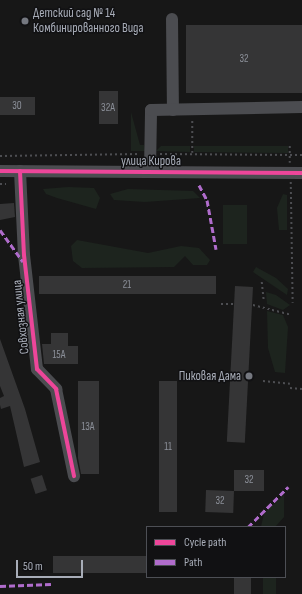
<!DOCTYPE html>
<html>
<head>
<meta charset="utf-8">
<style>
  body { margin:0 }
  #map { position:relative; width:302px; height:594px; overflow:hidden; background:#171717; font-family:"Sofia Sans Condensed",sans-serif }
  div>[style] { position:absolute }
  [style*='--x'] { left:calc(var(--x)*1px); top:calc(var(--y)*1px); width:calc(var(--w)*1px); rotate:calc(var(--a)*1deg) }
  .green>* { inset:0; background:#1d241e; transform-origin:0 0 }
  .building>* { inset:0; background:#353536; transform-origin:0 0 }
  .path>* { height:1.5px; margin-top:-0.75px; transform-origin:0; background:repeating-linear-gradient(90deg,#4d4e52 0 2px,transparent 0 5px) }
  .minor>* { height:12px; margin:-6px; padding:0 6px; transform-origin:6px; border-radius:6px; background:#4b4c50 }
  .quiet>* { height:3px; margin-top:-1.5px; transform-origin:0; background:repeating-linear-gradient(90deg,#b06ccc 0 6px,transparent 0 9px) }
  .cycleway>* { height:4px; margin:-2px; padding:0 2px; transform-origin:2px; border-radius:2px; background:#ed469a }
  .dots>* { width:11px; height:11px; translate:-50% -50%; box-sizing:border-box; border:2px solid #111113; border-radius:50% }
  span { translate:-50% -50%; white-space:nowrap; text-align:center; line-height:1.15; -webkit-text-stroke:3px #111113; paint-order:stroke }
  .number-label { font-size:11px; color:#8b8f98 }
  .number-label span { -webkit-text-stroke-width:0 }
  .poi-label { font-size:13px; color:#a8adb8 }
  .left { translate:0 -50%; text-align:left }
  .right { translate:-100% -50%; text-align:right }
  .street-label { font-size:13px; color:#a8adb8 }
  .legend { position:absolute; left:146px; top:526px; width:140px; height:52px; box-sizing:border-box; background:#111113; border:1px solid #4d4f55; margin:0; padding:5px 7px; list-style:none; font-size:12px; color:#a8adb8 }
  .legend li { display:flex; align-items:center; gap:8px; height:20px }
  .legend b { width:20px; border:1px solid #4d4f55 }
  .scale { position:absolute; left:16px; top:560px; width:67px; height:18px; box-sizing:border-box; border:2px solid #a8adb8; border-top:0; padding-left:5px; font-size:12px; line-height:14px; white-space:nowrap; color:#a8adb8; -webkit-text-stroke:3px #111113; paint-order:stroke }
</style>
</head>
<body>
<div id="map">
  <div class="green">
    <div style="clip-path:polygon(131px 112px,140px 145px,144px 145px,145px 151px,131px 151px)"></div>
    <div style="clip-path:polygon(161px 146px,190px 146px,190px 152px,156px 151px)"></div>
    <div style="clip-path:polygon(194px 146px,288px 146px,288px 153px,194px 152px)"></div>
    <div style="clip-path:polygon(68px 187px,94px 188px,100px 198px,96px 209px,57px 198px,46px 194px,43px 189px)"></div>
    <div style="clip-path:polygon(128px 189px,193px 191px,200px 198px,145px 202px,114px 200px,110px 194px)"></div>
    <div style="clip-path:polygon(283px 194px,287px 195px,287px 230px,279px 230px,277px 208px)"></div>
    <div style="left:223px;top:205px;width:24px;height:39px"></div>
    <div style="clip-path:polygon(77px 240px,148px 253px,181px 246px,199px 248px,210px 260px,207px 265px,193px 265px,185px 256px,174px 267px,82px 268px,73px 261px,71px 246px)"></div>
    <div style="clip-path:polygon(256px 267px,276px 278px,288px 289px,287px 295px,253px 272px)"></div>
    <div style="clip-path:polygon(266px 292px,276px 295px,290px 305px,283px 310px,267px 304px)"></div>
    <div style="clip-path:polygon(267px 311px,283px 315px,288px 327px,285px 373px,275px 372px,268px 348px)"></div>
    <div style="clip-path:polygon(284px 495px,284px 517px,275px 527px,261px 527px,264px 513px)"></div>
    <div style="left:263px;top:577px;width:13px;height:17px"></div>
  </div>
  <div class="building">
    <div style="left:302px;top:25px;width:68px;height:116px;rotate:90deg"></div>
    <div style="left:99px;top:91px;width:19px;height:33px"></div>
    <div style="left:0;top:97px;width:35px;height:18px"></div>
    <div style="clip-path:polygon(14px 203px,15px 217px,0 220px,0 204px)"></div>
    <div style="left:39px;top:276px;width:177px;height:18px"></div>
    <div style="left:235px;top:286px;width:18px;height:156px;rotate:3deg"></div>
    <div style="clip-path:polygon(51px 333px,68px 333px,68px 346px,78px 346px,78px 364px,44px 364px,42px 344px,51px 344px)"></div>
    <div style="clip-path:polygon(0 339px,25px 409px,40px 462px,24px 467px,10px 406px,1px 409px,0 405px,0 398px,4px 396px,0 386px)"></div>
    <div style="clip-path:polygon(78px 381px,99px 381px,99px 474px,81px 474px,78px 458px)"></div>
    <div style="left:159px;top:381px;width:18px;height:131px"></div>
    <div style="left:234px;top:470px;width:30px;height:21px"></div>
    <div style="left:42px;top:475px;width:16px;height:12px;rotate:72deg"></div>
    <div style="left:206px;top:490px;width:28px;height:22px;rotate:2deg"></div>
    <div style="left:53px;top:556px;width:94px;height:17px"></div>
    <div style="left:234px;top:577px;width:17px;height:17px"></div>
  </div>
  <div class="path">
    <div style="--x:290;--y:146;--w:17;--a:90"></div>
    <div style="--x:192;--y:153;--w:33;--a:-90"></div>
    <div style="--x:160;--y:154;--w:142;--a:0.4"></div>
    <div style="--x:0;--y:156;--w:140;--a:-0.8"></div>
    <div style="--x:291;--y:182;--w:121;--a:89.1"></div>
    <div style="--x:0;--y:184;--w:6;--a:0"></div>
    <div style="--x:262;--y:282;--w:18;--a:84"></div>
    <div style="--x:221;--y:304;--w:14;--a:0"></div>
    <div style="--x:253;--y:305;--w:40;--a:14.4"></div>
    <div style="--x:263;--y:381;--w:27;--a:6"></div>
    <div style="--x:290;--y:388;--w:12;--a:5"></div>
  </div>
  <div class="minor">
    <div style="--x:172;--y:19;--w:91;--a:89.4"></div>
    <div style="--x:150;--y:170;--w:60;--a:-89"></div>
    <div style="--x:151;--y:110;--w:151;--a:-1.1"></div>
    <div style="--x:0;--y:171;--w:302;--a:0.4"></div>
    <div style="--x:20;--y:171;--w:84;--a:87.3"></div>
    <div style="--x:24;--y:255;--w:115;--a:83.5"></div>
    <div style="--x:37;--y:369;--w:28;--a:46"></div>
    <div style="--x:56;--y:389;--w:89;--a:78.3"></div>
  </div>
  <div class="quiet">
    <div style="--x:199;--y:185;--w:17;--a:62"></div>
    <div style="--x:207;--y:200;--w:50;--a:79.6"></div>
    <div style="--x:0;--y:230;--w:39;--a:54"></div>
    <div style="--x:196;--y:527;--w:4;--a:0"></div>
    <div style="--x:248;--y:527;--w:57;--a:-45"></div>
    <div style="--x:0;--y:586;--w:51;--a:-2.2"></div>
  </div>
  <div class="cycleway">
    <div style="--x:0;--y:171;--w:302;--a:0.4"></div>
    <div style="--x:20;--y:171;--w:84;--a:87.3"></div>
    <div style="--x:24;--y:255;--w:115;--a:83.5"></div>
    <div style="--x:37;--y:369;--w:28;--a:46"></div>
    <div style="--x:56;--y:389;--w:89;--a:78.3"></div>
  </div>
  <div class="dots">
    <div style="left:25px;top:21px;background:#757880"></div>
    <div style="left:249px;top:376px;background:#757880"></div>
  </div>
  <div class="number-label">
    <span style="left:244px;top:59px">32</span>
    <span style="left:17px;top:106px">30</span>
    <span style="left:108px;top:108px">32А</span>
    <span style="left:127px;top:285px">21</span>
    <span style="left:59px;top:355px">15А</span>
    <span style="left:88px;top:427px">13А</span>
    <span style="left:168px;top:447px">11</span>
    <span style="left:249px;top:480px">32</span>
    <span style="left:220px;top:501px">32</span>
  </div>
  <div class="poi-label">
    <span class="left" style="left:33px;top:21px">Детский сад № 14<br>Комбинированного Вида</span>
    <span class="right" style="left:241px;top:376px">Пиковая Дама</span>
  </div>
  <div class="street-label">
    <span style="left:151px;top:161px">улица Кирова</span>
    <span style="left:21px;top:317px;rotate:-96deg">Совхозная улица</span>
  </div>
  <ul class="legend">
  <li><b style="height:5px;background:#ed469a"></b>Cycle path</li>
  <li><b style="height:5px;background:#b06ccc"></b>Path</li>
  </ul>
  <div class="scale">50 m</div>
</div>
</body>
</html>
